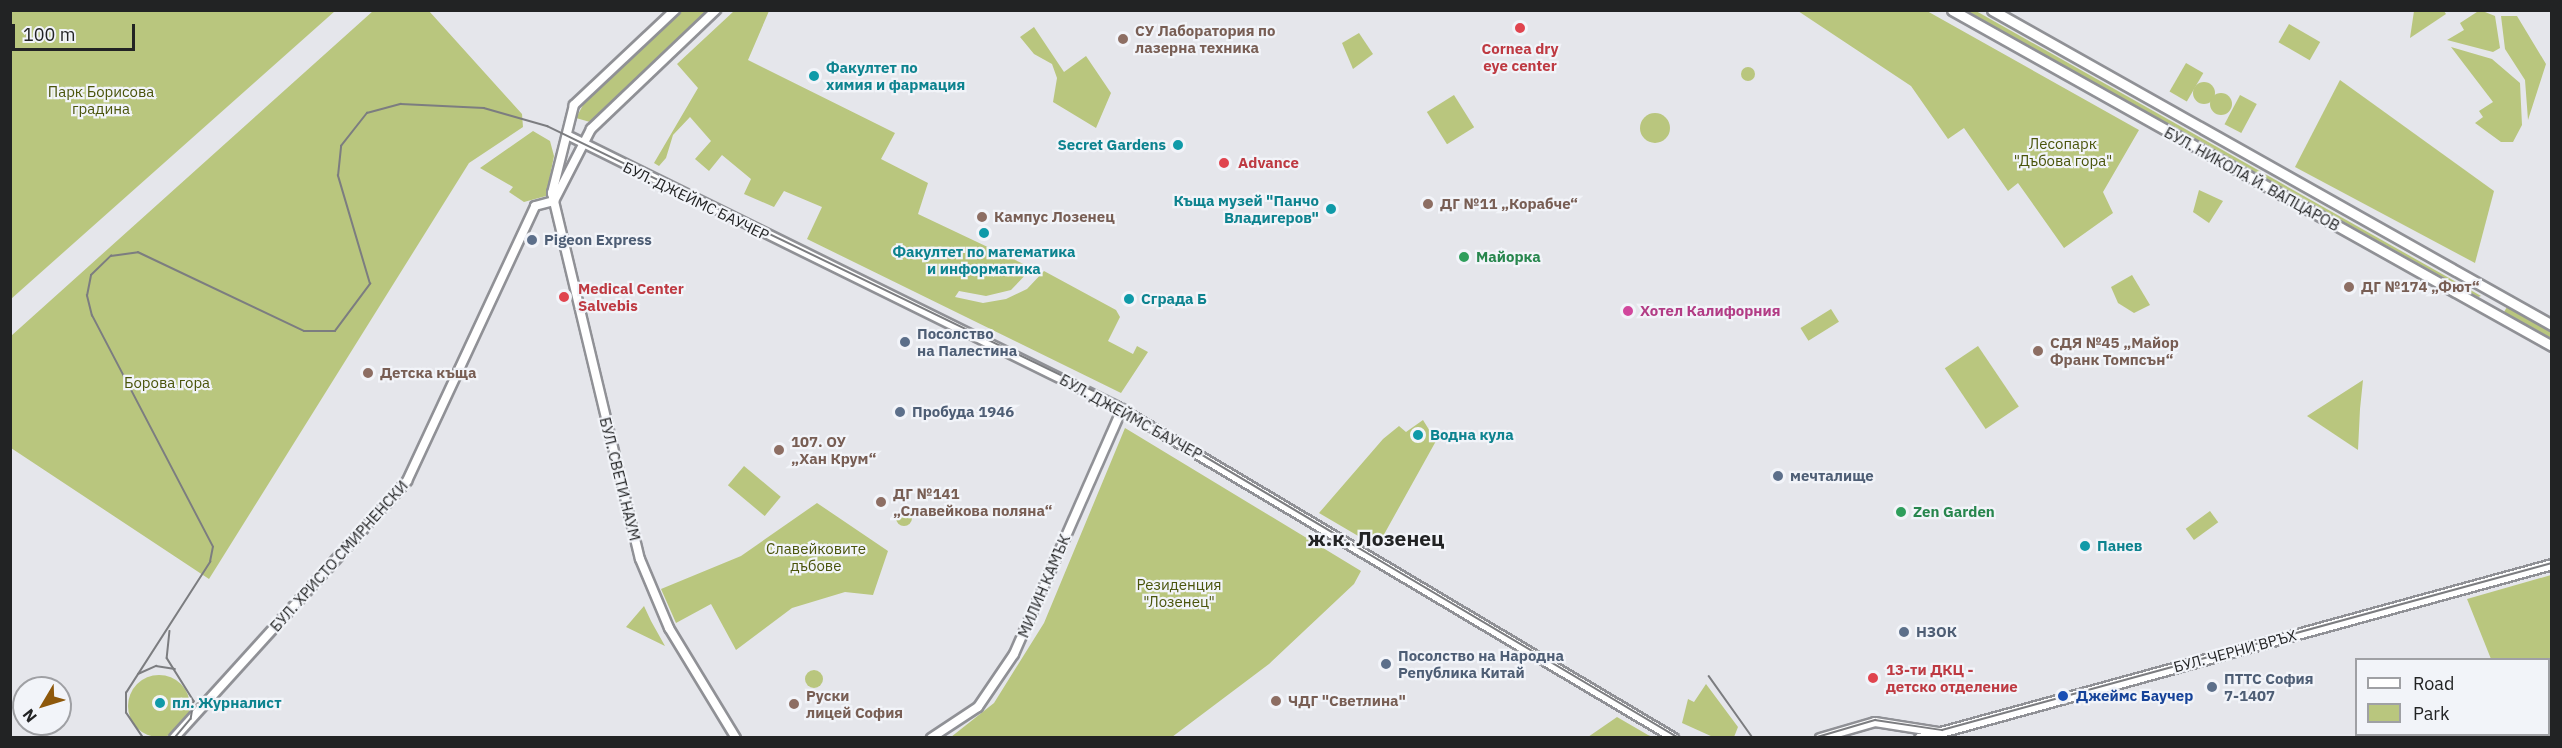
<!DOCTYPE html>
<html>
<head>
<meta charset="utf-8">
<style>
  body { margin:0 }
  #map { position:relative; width:2562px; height:748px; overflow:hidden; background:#e5e6eb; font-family:"IBM Plex Sans",sans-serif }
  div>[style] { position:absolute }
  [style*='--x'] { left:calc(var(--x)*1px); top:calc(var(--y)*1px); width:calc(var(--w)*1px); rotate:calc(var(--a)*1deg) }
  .green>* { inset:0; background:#b9c67e; transform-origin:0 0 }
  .round { border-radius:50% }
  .roads { filter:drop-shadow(2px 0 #909196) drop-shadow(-2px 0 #909196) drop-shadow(0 2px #909196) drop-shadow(0 -2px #909196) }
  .tertiary>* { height:8px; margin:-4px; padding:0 4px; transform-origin:4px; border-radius:4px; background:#fff }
  .secondary>* { height:9px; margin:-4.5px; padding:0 4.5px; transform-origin:4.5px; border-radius:4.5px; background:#fff }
  .tram>* { height:1.5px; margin:-0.75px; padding:0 0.75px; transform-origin:0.75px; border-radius:0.75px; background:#7c7d80 }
  .dots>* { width:16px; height:16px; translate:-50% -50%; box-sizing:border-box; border:3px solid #f2f4f9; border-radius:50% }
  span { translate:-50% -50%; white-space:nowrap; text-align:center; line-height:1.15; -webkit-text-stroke:4.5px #f2f4f9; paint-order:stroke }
  .education-label { font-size:15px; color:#785e54; font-weight:700 }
  .left { translate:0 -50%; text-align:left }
  .health-label { font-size:15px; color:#be3a42; font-weight:700 }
  .culture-label { font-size:15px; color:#0d838f; font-weight:700 }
  .right { translate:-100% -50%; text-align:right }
  .park-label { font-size:15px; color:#4a540b }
  .street-label { font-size:15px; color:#222324 }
  .service-label { font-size:15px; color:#4e5e75; font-weight:700 }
  .leisure-label { font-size:15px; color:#27864d; font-weight:700 }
  .hotel-label { font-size:15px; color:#b23c85; font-weight:700 }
  .transit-label { font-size:15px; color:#164399; font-weight:700 }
  .district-label { font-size:21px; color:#222324; font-weight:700 }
  .frame { position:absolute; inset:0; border:12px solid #222324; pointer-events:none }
  .legend { position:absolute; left:2355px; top:658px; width:195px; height:78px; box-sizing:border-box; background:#f2f4f9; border:2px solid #9fa0a4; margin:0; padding:8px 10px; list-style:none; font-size:18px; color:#222324 }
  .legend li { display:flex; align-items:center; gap:12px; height:30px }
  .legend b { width:30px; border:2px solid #9fa0a4 }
  .north { position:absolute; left:12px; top:676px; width:60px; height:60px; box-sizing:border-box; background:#f2f4f9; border:2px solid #9fa0a4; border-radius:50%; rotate:232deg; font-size:16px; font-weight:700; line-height:24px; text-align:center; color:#222324 }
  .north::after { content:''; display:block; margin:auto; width:21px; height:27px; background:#8e580b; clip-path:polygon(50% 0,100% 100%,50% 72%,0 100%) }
  .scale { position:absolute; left:12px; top:24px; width:123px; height:27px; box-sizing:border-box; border:3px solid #222324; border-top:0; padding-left:8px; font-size:18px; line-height:21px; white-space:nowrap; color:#222324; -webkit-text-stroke:4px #f2f4f9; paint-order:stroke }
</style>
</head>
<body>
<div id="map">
  <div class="green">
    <div style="clip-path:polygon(11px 10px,335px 10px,335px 11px,11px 299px)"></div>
    <div style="clip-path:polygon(2480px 10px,2495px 16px,2500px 48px,2493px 52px,2447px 40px,2464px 30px,2460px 23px)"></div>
    <div style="clip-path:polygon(373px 11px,429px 11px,522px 114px,523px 127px,469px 163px,209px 579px,11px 448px,11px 336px)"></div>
    <div style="clip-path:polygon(680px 11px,710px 11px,590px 122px,576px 118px,589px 94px)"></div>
    <div style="clip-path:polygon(734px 11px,769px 11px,748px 60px,895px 133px,881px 159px,928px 183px,918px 214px,1032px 268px,1011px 290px,986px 296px,959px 291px,955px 297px,983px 303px,1006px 299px,1027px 289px,1044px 271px,1116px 310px,1120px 317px,1108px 341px,1133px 354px,1137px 346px,1148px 352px,1121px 393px,807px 239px,822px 207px,784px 191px,774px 207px,744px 194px,751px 179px,722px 155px,709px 171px,695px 159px,711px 141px,690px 117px,673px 135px,666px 158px,659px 166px,654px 163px,698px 88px,677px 64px)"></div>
    <div style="clip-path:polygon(1798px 11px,1927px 11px,2139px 130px,2103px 192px,2113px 213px,2064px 248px,2018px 183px,2008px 191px,1964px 128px,1948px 139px,1911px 86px)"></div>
    <div style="clip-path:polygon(1967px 11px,1976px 11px,2481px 296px,2478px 297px)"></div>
    <div style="clip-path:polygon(2414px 11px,2444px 11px,2446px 14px,2410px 38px)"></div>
    <div style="clip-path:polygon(2501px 16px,2517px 16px,2546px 64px,2528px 120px,2525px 80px,2505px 49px)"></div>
    <div style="left:2289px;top:24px;width:36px;height:21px;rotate:30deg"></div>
    <div style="clip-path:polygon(1034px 27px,1064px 72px,1086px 56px,1111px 93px,1096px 128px,1053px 102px,1057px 78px,1052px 64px,1034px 54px,1020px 37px)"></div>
    <div style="clip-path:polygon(1359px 33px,1373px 54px,1353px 69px,1342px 43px)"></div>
    <div style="clip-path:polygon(2451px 47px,2492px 59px,2520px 83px,2522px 125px,2513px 142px,2501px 142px,2475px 123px,2483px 117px,2479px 111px,2493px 102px)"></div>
    <div style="left:2186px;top:63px;width:20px;height:33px;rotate:30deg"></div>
    <div class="round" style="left:1741px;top:67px;width:14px;height:14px"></div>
    <div style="clip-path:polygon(2340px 80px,2494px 191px,2475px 263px,2295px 167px)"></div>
    <div class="round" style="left:2193px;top:82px;width:22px;height:22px"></div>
    <div class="round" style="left:2210px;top:93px;width:22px;height:22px"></div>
    <div style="left:1454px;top:95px;width:38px;height:32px;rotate:58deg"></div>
    <div style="left:2240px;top:95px;width:19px;height:33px;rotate:28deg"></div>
    <div class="round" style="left:1640px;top:113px;width:30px;height:30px"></div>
    <div style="clip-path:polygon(533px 131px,550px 141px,554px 156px,546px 196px,524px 202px,509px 192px,513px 187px,480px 168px)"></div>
    <div style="clip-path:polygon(2199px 190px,2223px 201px,2209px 223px,2193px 212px)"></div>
    <div style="clip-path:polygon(2132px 275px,2150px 305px,2134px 313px,2118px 303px,2111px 287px)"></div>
    <div style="clip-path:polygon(2507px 307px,2551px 332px,2551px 338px,2504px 312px)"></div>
    <div style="left:1831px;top:309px;width:15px;height:36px;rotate:58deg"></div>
    <div style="left:1978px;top:346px;width:73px;height:40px;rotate:56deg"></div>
    <div style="clip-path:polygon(2363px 380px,2360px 409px,2358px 450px,2307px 416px)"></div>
    <div style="clip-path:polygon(1423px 420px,1436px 441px,1377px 547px,1319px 513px,1383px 439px,1399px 426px,1406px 432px)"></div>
    <div style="clip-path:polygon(1125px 428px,1361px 571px,1354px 584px,1269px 664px,1172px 737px,951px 737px,994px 703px,1044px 623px)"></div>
    <div style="left:744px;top:466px;width:48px;height:25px;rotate:40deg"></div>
    <div style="clip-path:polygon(817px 503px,888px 551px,873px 595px,845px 592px,792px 608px,736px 650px,711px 604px,676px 623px,661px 589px,741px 556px)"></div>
    <div class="round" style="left:896px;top:510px;width:16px;height:16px"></div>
    <div style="left:2210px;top:511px;width:14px;height:30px;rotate:54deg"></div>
    <div style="clip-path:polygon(2551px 575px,2551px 737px,2521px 737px,2548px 734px,2548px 660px,2491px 659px,2467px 599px)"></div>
    <div style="clip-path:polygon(644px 606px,651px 621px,665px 646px,626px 627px)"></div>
    <div class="round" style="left:805px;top:670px;width:18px;height:18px"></div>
    <div class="round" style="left:128px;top:675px;width:62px;height:62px"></div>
    <div style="clip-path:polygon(1706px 684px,1738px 727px,1734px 737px,1713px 737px,1682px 723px,1688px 699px,1694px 702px)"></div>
    <div style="clip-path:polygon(1617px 717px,1648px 735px,1653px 737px,1588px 737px)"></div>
  </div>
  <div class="roads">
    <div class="tertiary">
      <div style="--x:675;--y:10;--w:139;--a:136.8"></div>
      <div style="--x:574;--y:105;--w:91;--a:104"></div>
      <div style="--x:552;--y:193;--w:376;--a:76.5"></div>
      <div style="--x:640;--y:559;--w:75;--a:67.2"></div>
      <div style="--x:669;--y:628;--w:129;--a:58.7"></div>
      <div style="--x:567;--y:135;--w:612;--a:26.27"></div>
      <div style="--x:1116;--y:406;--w:649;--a:30.75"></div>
      <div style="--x:554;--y:201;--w:81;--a:-62.8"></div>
      <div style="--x:591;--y:129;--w:173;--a:-43.6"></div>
      <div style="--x:174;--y:738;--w:347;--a:-47.8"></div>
      <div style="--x:407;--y:481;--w:303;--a:-65"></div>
      <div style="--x:535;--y:206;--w:20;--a:-15"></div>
      <div style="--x:931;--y:738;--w:56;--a:-33.4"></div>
      <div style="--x:978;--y:707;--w:64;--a:-55.8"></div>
      <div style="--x:1014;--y:654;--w:268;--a:-66.2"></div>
      <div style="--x:1820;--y:738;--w:57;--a:-16.2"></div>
      <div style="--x:1875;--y:722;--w:64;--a:9"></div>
    </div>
    <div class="secondary">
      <div style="--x:1952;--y:10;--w:688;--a:29.25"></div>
      <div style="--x:1992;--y:10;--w:643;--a:29.36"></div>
      <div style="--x:1919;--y:738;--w:656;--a:-15.37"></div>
    </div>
  </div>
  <div class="tram">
    <div style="--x:170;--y:631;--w:27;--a:96"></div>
    <div style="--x:167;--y:658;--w:51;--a:57.9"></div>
    <div style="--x:194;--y:701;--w:18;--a:99"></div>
    <div style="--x:191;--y:719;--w:25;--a:130"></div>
    <div style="--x:138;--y:674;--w:20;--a:-24"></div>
    <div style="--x:156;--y:666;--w:19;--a:9"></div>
    <div style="--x:1709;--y:676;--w:76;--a:54.6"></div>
    <div style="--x:143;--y:738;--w:30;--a:-124"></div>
    <div style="--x:126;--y:713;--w:20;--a:-90"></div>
    <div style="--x:126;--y:693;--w:156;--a:-57.3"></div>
    <div style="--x:210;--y:562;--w:15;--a:-79"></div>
    <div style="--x:213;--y:547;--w:261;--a:-117.6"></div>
    <div style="--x:92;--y:316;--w:21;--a:-104"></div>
    <div style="--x:87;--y:296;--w:21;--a:-79"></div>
    <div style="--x:91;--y:275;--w:28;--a:-44"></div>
    <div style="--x:111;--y:256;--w:27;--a:-8"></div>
    <div style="--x:138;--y:252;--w:184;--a:25.4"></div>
    <div style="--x:304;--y:331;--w:31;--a:0"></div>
    <div style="--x:335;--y:331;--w:59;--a:-53.3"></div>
    <div style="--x:370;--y:284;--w:113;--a:-106.5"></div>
    <div style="--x:338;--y:176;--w:30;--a:-84"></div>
    <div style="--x:341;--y:146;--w:42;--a:-51.8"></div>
    <div style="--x:367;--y:113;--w:35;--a:-15"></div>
    <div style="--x:401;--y:104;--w:83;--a:2.8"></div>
    <div style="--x:484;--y:108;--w:66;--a:15.9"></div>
    <div style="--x:547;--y:126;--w:612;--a:25.85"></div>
    <div style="--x:1098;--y:393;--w:676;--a:30.7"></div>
    <div style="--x:1814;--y:738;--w:64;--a:-16.4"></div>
    <div style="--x:1875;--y:720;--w:68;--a:8.5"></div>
    <div style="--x:1942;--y:730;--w:632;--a:-15.31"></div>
  </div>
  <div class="dots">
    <div style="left:1520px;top:28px;background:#e0444e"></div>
    <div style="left:1123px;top:39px;background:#8d6e63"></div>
    <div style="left:814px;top:76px;background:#0f9aa8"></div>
    <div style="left:1178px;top:145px;background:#0f9aa8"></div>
    <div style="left:1224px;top:163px;background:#e0444e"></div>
    <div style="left:1428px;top:204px;background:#8d6e63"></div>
    <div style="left:1331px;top:209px;background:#0f9aa8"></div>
    <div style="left:982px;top:217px;background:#8d6e63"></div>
    <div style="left:984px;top:233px;background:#0f9aa8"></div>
    <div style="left:532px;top:240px;background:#5c6f8a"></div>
    <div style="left:1464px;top:257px;background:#2e9e5b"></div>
    <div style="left:2349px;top:287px;background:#8d6e63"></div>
    <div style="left:564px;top:297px;background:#e0444e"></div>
    <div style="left:1129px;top:299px;background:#0f9aa8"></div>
    <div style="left:1628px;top:311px;background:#d1479c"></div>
    <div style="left:905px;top:342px;background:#5c6f8a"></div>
    <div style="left:2038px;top:351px;background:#8d6e63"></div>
    <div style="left:368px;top:373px;background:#8d6e63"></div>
    <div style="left:900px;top:412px;background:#5c6f8a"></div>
    <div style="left:1418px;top:435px;background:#0f9aa8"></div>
    <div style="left:779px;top:450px;background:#8d6e63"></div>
    <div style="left:1778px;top:476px;background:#5c6f8a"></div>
    <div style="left:881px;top:502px;background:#8d6e63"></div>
    <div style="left:1901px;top:512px;background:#2e9e5b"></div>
    <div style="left:2085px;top:546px;background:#0f9aa8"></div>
    <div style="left:1904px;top:632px;background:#5c6f8a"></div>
    <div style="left:1386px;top:664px;background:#5c6f8a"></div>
    <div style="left:1873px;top:678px;background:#e0444e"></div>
    <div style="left:2212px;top:687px;background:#5c6f8a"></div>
    <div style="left:2063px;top:696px;background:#1a4fb4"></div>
    <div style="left:1276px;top:701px;background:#8d6e63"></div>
    <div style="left:160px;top:703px;background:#0f9aa8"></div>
    <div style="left:794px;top:704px;background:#8d6e63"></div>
  </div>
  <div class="education-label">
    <span class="left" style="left:1135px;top:39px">СУ Лаборатория по<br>лазерна техника</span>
    <span class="left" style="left:1440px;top:204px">ДГ №11 „Корабче“</span>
    <span class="left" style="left:994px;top:217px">Кампус Лозенец</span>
    <span class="left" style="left:2361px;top:287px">ДГ №174 „Фют“</span>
    <span class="left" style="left:2050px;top:351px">СДЯ №45 „Майор<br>Франк Томпсън“</span>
    <span class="left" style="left:380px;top:373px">Детска къща</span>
    <span class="left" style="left:791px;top:450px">107. ОУ<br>„Хан Крум“</span>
    <span class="left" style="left:893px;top:502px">ДГ №141<br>„Славейкова поляна“</span>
    <span class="left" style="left:806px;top:704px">Руски<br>лицей София</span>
    <span class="left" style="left:1288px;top:701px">ЧДГ "Светлина"</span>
  </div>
  <div class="health-label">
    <span style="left:1520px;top:57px">Cornea dry<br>eye center</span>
    <span class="left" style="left:1238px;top:163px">Advance</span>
    <span class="left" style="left:578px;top:297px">Medical Center<br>Salvebis</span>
    <span class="left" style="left:1886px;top:678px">13-ти ДКЦ -<br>детско отделение</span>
  </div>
  <div class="culture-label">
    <span class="left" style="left:826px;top:76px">Факултет по<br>химия и фармация</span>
    <span class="right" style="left:1166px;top:145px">Secret Gardens</span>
    <span class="right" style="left:1319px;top:209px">Къща музей "Панчо<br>Владигеров"</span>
    <span style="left:984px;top:260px">Факултет по математика<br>и информатика</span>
    <span class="left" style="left:1141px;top:299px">Сграда Б</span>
    <span class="left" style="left:1430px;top:435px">Водна кула</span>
    <span class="left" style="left:2097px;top:546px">Панев</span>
    <span class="left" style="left:172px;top:703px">пл. Журналист</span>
  </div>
  <div class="park-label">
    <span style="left:101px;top:100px">Парк Борисова<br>градина</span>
    <span style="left:2063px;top:152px">Лесопарк<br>"Дъбова гора"</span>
    <span style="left:167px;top:383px">Борова гора</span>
    <span style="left:816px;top:557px">Славейковите<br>дъбове</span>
    <span style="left:1179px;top:593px">Резиденция<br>"Лозенец"</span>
  </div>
  <div class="street-label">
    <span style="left:2252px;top:179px;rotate:29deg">БУЛ. НИКОЛА Й. ВАПЦАРОВ</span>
    <span style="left:696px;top:201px;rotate:26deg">БУЛ. ДЖЕЙМС БАУЧЕР</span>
    <span style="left:1131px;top:417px;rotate:29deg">БУЛ. ДЖЕЙМС БАУЧЕР</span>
    <span style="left:620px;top:479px;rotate:76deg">БУЛ. СВЕТИ НАУМ</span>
    <span style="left:339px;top:556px;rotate:-48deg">БУЛ. ХРИСТО СМИРНЕНСКИ</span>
    <span style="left:1044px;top:586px;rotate:-67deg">МИЛИН КАМЪК</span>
    <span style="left:2235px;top:651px;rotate:-15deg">БУЛ. ЧЕРНИ ВРЪХ</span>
  </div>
  <div class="service-label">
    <span class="left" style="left:544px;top:240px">Pigeon Express</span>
    <span class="left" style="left:917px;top:342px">Посолство<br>на Палестина</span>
    <span class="left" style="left:912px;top:412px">Пробуда 1946</span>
    <span class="left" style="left:1790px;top:476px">мечталище</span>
    <span class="left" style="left:1916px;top:632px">НЗОК</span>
    <span class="left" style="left:1398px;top:664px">Посолство на Народна<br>Република Китай</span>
    <span class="left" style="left:2224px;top:687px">ПТТС София<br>7-1407</span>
  </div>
  <div class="leisure-label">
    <span class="left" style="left:1476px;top:257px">Майорка</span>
    <span class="left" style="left:1913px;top:512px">Zen Garden</span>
  </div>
  <div class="hotel-label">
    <span class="left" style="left:1640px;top:311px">Хотел Калифорния</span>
  </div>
  <div class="transit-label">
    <span class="left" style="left:2076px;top:696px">Джеймс Баучер</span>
  </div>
  <div class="district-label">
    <span style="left:1376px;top:538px">ж.к. Лозенец</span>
  </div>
  <div class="frame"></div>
  <ul class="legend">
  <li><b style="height:8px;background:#fff"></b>Road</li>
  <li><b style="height:16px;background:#b9c67e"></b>Park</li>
  </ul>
  <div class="north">N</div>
  <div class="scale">100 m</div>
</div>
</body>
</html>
